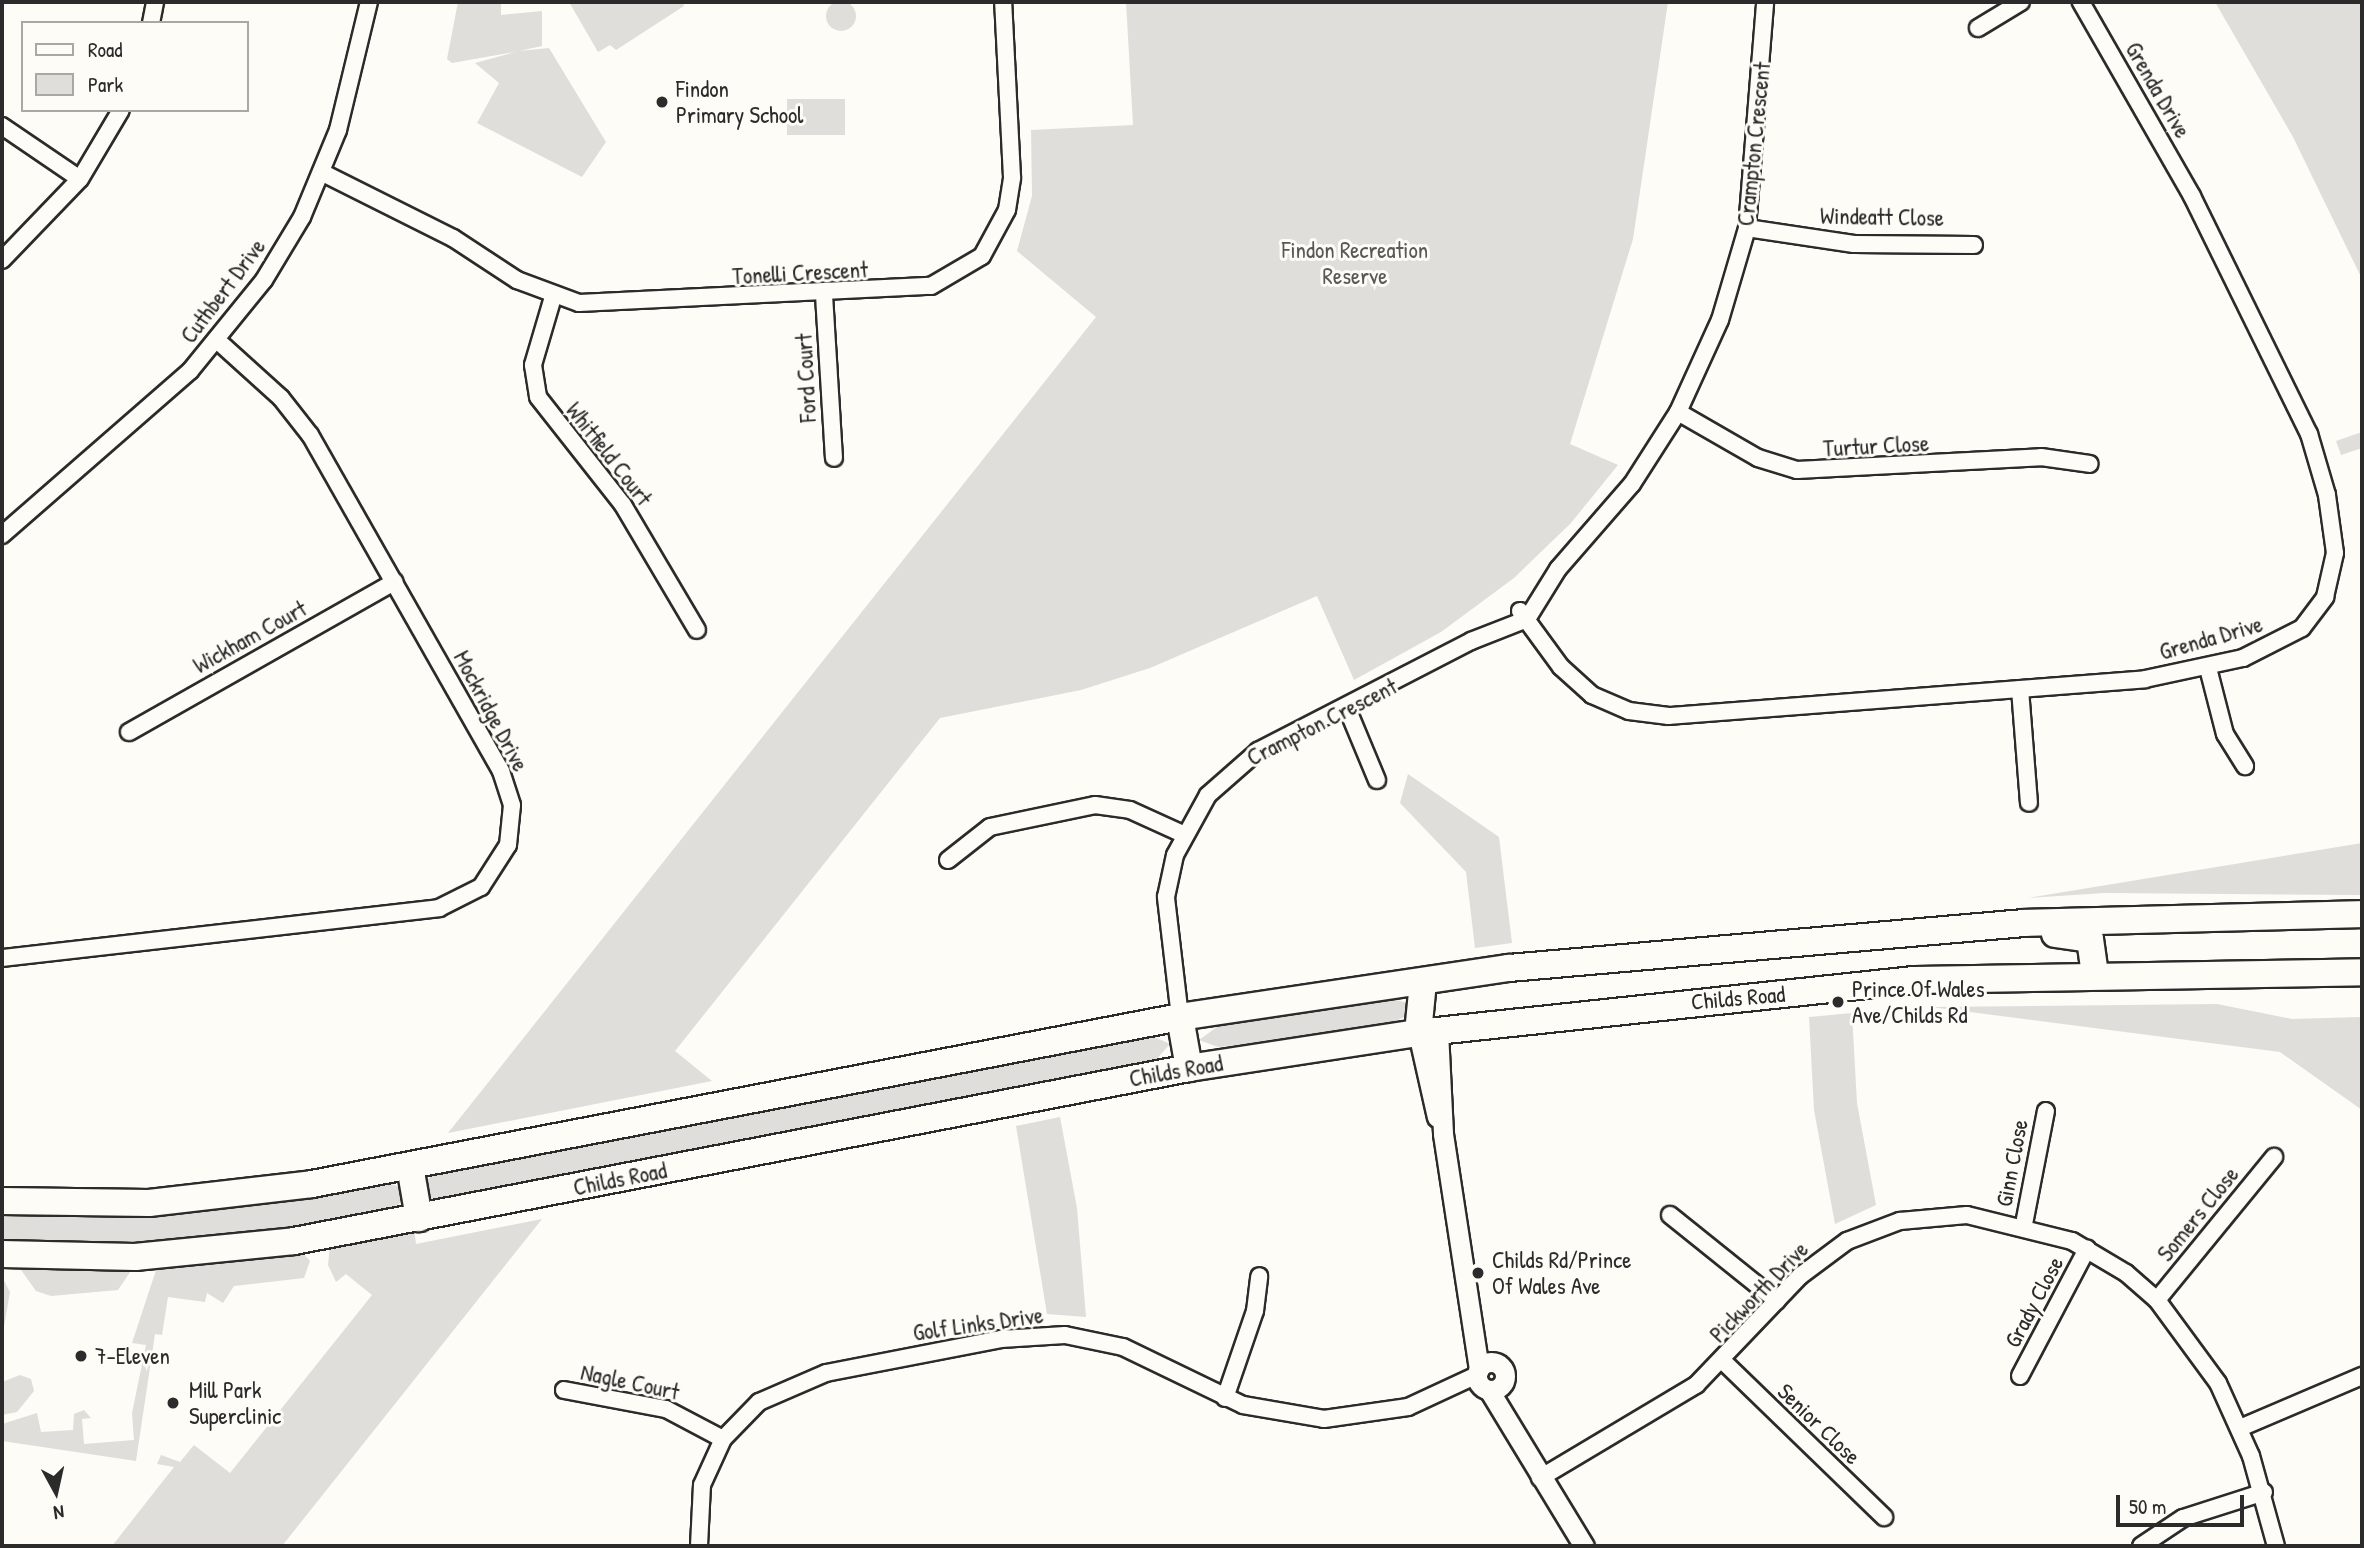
<!DOCTYPE html>
<html>
<head>
<meta charset="utf-8">
<style>
  body { margin:0 }
  #map { position:relative; width:2364px; height:1548px; overflow:hidden; background:#fdfcf7; font-family:"Patrick Hand",sans-serif }
  div>[style] { position:absolute }
  [style*='--x'] { left:calc(var(--x)*1px); top:calc(var(--y)*1px); width:calc(var(--w)*1px); rotate:calc(var(--a)*1deg) }
  .green>* { inset:0; background:#dfdeda; transform-origin:0 0 }
  .round { border-radius:50% }
  .roads { filter:drop-shadow(2px 0 #2b2b2b) drop-shadow(-2px 0 #2b2b2b) drop-shadow(0 2px #2b2b2b) drop-shadow(0 -2px #2b2b2b) }
  .minor>* { height:16px; margin:-8px; padding:0 8px; transform-origin:8px; border-radius:8px; background:#fdfcf7 }
  .tertiary>* { height:19px; margin:-9.5px; padding:0 9.5px; transform-origin:9.5px; border-radius:9.5px; background:#fdfcf7 }
  .tertiary>.ring { margin:-9.5px; padding:0; box-sizing:content-box; background:none; border:19px solid #fdfcf7; border-radius:50% }
  .primary>* { height:26px; margin:-13px; padding:0 13px; transform-origin:13px; border-radius:13px; background:#fdfcf7 }
  .dots>* { width:19px; height:19px; translate:-50% -50%; box-sizing:border-box; border:4px solid #fdfcf7; border-radius:50% }
  span { translate:-50% -50%; white-space:nowrap; text-align:center; line-height:1.15; -webkit-text-stroke:6px #fdfcf7; paint-order:stroke }
  .poi-label { font-size:23px; color:#2b2b2b }
  .left { translate:0 -50%; text-align:left }
  .street-label { font-size:23px; color:#2b2b2b }
  .park-label { font-size:23px; color:#585857 }
  .frame { position:absolute; inset:0; border:4px solid #2b2b2b; pointer-events:none }
  .legend { position:absolute; left:21px; top:21px; width:228px; height:91px; box-sizing:border-box; background:#fdfcf7; border:2px solid #a9a8a5; margin:0; padding:9px 12px; list-style:none; font-size:21px; color:#2b2b2b }
  .legend li { display:flex; align-items:center; gap:14px; height:35px }
  .legend b { width:35px; border:2px solid #a9a8a5 }
  .north { position:absolute; left:21px; top:1457px; width:70px; height:70px; -webkit-text-stroke:5px #fdfcf7; paint-order:stroke; rotate:172deg; font-size:19px; font-weight:700; line-height:28px; text-align:center; color:#2b2b2b }
  .north::after { content:''; display:block; margin:auto; width:24px; height:32px; background:#2b2b2b; clip-path:polygon(50% 0,100% 100%,50% 72%,0 100%) }
  .scale { position:absolute; left:2116px; top:1495px; width:128px; height:32px; box-sizing:border-box; border:4px solid #2b2b2b; border-top:0; padding-left:9px; font-size:21px; line-height:24px; white-space:nowrap; color:#2b2b2b; -webkit-text-stroke:5px #fdfcf7; paint-order:stroke }
</style>
</head>
<body>
<div id="map">
  <div class="green">
    <div class="round" style="left:826px;top:1px;width:30px;height:30px"></div>
    <div style="clip-path:polygon(458px 2px,501px 2px,501px 15px,542px 11px,542px 46px,519px 51px,549px 48px,606px 142px,582px 177px,477px 123px,499px 83px,475px 63px,515px 52px,452px 63px,447px 59px)"></div>
    <div style="clip-path:polygon(569px 2px,683px 2px,684px 6px,616px 50px,610px 45px,598px 52px)"></div>
    <div style="clip-path:polygon(1126px 2px,1668px 2px,1633px 239px,1570px 444px,1618px 465px,1571px 523px,1514px 578px,1441px 632px,1354px 680px,1317px 596px,1150px 668px,1081px 690px,940px 718px,675px 1051px,712px 1081px,448px 1133px,1096px 317px,1017px 251px,1032px 196px,1031px 130px,1133px 125px)"></div>
    <div style="clip-path:polygon(2215px 2px,2362px 2px,2362px 279px,2293px 137px)"></div>
    <div style="left:787px;top:99px;width:58px;height:36px"></div>
    <div style="clip-path:polygon(2362px 432px,2362px 448px,2341px 455px,2336px 441px)"></div>
    <div style="clip-path:polygon(1408px 774px,1499px 837px,1512px 943px,1475px 948px,1466px 872px,1400px 803px)"></div>
    <div style="clip-path:polygon(2362px 843px,2362px 895px,2104px 893px,2028px 898px)"></div>
    <div style="clip-path:polygon(1396px 1000px,1408px 1003px,1407px 1016px,1373px 1030px,1218px 1047px,1199px 1040px,1224px 1022px)"></div>
    <div style="clip-path:polygon(2217px 1004px,2292px 1019px,2362px 1017px,2362px 1110px,2280px 1052px,1931px 1007px)"></div>
    <div style="clip-path:polygon(1852px 1013px,1857px 1103px,1876px 1205px,1835px 1224px,1814px 1110px,1809px 1017px)"></div>
    <div style="clip-path:polygon(1148px 1034px,1170px 1044px,1153px 1063px,437px 1201px,426px 1195px,425px 1182px,434px 1174px)"></div>
    <div style="clip-path:polygon(1060px 1117px,1077px 1208px,1086px 1317px,1047px 1314px,1016px 1126px)"></div>
    <div style="clip-path:polygon(385px 1182px,403px 1188px,404px 1200px,383px 1216px,179px 1246px,2px 1246px,2px 1210px)"></div>
    <div style="clip-path:polygon(542px 1219px,282px 1546px,112px 1546px,174px 1467px,157px 1464px,161px 1455px,180px 1462px,194px 1445px,230px 1473px,372px 1295px,346px 1274px,336px 1282px,328px 1265px,330px 1244px,414px 1228px,416px 1244px)"></div>
    <div style="clip-path:polygon(301px 1251px,310px 1261px,304px 1278px,234px 1286px,223px 1303px,207px 1293px,205px 1302px,168px 1297px,162px 1335px,155px 1334px,136px 1461px,2px 1441px,2px 1424px,37px 1413px,41px 1432px,73px 1430px,74px 1414px,84px 1410px,91px 1418px,82px 1419px,84px 1444px,134px 1440px,132px 1413px,146px 1345px,132px 1343px,158px 1264px)"></div>
    <div style="clip-path:polygon(16px 1263px,135px 1265px,118px 1290px,51px 1296px,36px 1291px)"></div>
    <div style="clip-path:polygon(2px 1277px,10px 1292px,2px 1338px)"></div>
    <div style="clip-path:polygon(20px 1375px,31px 1379px,34px 1391px,17px 1412px,2px 1415px,2px 1382px)"></div>
  </div>
  <div class="roads">
    <div class="minor">
      <div style="--x:151;--y:23;--w:21;--a:-79"></div>
      <div style="--x:1978;--y:28;--w:50;--a:-31.2"></div>
      <div style="--x:2;--y:126;--w:94;--a:34.2"></div>
      <div style="--x:321;--y:172;--w:148;--a:26.6"></div>
      <div style="--x:453;--y:238;--w:77;--a:33.3"></div>
      <div style="--x:517;--y:280;--w:66;--a:20.4"></div>
      <div style="--x:579;--y:303;--w:352;--a:-2.8"></div>
      <div style="--x:931;--y:286;--w:59;--a:-30.5"></div>
      <div style="--x:982;--y:256;--w:52;--a:-61.5"></div>
      <div style="--x:1007;--y:210;--w:33;--a:-81"></div>
      <div style="--x:1012;--y:177;--w:175;--a:-92.9"></div>
      <div style="--x:1747;--y:228;--w:108;--a:8.5"></div>
      <div style="--x:1854;--y:244;--w:120;--a:0.5"></div>
      <div style="--x:2;--y:260;--w:112;--a:-46.1"></div>
      <div style="--x:80;--y:179;--w:80;--a:-59.3"></div>
      <div style="--x:824;--y:295;--w:163;--a:86.5"></div>
      <div style="--x:553;--y:297;--w:71;--a:106.4"></div>
      <div style="--x:533;--y:365;--w:32;--a:81"></div>
      <div style="--x:538;--y:397;--w:137;--a:51.8"></div>
      <div style="--x:623;--y:505;--w:145;--a:59.4"></div>
      <div style="--x:1678;--y:412;--w:92;--a:29.9"></div>
      <div style="--x:1758;--y:458;--w:41;--a:17.1"></div>
      <div style="--x:1797;--y:470;--w:244;--a:-3"></div>
      <div style="--x:2041;--y:457;--w:49;--a:8.1"></div>
      <div style="--x:2;--y:535;--w:249;--a:-41.1"></div>
      <div style="--x:190;--y:371;--w:117;--a:-50.9"></div>
      <div style="--x:264;--y:280;--w:74;--a:-58.9"></div>
      <div style="--x:302;--y:217;--w:94;--a:-67.5"></div>
      <div style="--x:338;--y:130;--w:132;--a:-76.4"></div>
      <div style="--x:1520;--y:611;--w:69;--a:53.8"></div>
      <div style="--x:1561;--y:667;--w:42;--a:42.1"></div>
      <div style="--x:1592;--y:695;--w:40;--a:23.4"></div>
      <div style="--x:1629;--y:711;--w:40;--a:7.1"></div>
      <div style="--x:1669;--y:716;--w:477;--a:-4.4"></div>
      <div style="--x:2145;--y:679;--w:100;--a:-12.1"></div>
      <div style="--x:2243;--y:658;--w:66;--a:-27"></div>
      <div style="--x:2302;--y:628;--w:39;--a:-53"></div>
      <div style="--x:2325;--y:597;--w:45;--a:-77.2"></div>
      <div style="--x:2335;--y:553;--w:59;--a:-97.9"></div>
      <div style="--x:2327;--y:495;--w:64;--a:-106.4"></div>
      <div style="--x:2309;--y:434;--w:265;--a:-116.2"></div>
      <div style="--x:2192;--y:196;--w:224;--a:-119.8"></div>
      <div style="--x:2208;--y:668;--w:68;--a:75.6"></div>
      <div style="--x:2225;--y:734;--w:38;--a:58"></div>
      <div style="--x:2020;--y:689;--w:114;--a:85.5"></div>
      <div style="--x:1347;--y:708;--w:78;--a:67.4"></div>
      <div style="--x:129;--y:732;--w:305;--a:-29.5"></div>
      <div style="--x:948;--y:860;--w:53;--a:-38.2"></div>
      <div style="--x:990;--y:827;--w:107;--a:-11.8"></div>
      <div style="--x:1095;--y:805;--w:35;--a:8"></div>
      <div style="--x:1130;--y:810;--w:58;--a:24.4"></div>
      <div style="--x:2;--y:958;--w:440;--a:-6.5"></div>
      <div style="--x:439;--y:908;--w:47;--a:-26.6"></div>
      <div style="--x:481;--y:887;--w:50;--a:-57.3"></div>
      <div style="--x:508;--y:845;--w:40;--a:-84.3"></div>
      <div style="--x:512;--y:805;--w:36;--a:-108"></div>
      <div style="--x:501;--y:771;--w:386;--a:-119.6"></div>
      <div style="--x:310;--y:435;--w:47;--a:-128.1"></div>
      <div style="--x:281;--y:398;--w:85;--a:-137.9"></div>
      <div style="--x:1180;--y:1017;--w:121;--a:-96.7"></div>
      <div style="--x:1166;--y:897;--w:43;--a:-77.9"></div>
      <div style="--x:1175;--y:855;--w:68;--a:-61.2"></div>
      <div style="--x:1208;--y:795;--w:67;--a:-41.3"></div>
      <div style="--x:1258;--y:751;--w:240;--a:-27.3"></div>
      <div style="--x:1471;--y:641;--w:60;--a:-21.4"></div>
      <div style="--x:1527;--y:619;--w:59;--a:-58.2"></div>
      <div style="--x:1558;--y:569;--w:113;--a:-49"></div>
      <div style="--x:1632;--y:484;--w:85;--a:-57.4"></div>
      <div style="--x:1678;--y:412;--w:101;--a:-65.5"></div>
      <div style="--x:1720;--y:320;--w:96;--a:-73.6"></div>
      <div style="--x:1747;--y:228;--w:227;--a:-85.4"></div>
      <div style="--x:1670;--y:1215;--w:137;--a:38.8"></div>
      <div style="--x:2024;--y:1224;--w:115;--a:-79"></div>
      <div style="--x:2157;--y:1300;--w:185;--a:-50.7"></div>
      <div style="--x:1724;--y:1362;--w:223;--a:44.1"></div>
      <div style="--x:2020;--y:1376;--w:144;--a:-62.2"></div>
      <div style="--x:564;--y:1390;--w:104;--a:10.6"></div>
      <div style="--x:666;--y:1409;--w:64;--a:27.8"></div>
      <div style="--x:1225;--y:1398;--w:92;--a:-71"></div>
      <div style="--x:1255;--y:1311;--w:35;--a:-83"></div>
      <div style="--x:2240;--y:1428;--w:133;--a:-23.1"></div>
      <div style="--x:1540;--y:1478;--w:182;--a:-30.8"></div>
      <div style="--x:1696;--y:1385;--w:151;--a:-46.3"></div>
      <div style="--x:1800;--y:1276;--w:59;--a:-36.7"></div>
      <div style="--x:1847;--y:1241;--w:57;--a:-20.7"></div>
      <div style="--x:1900;--y:1221;--w:67;--a:-5.1"></div>
      <div style="--x:1967;--y:1215;--w:108;--a:13.9"></div>
      <div style="--x:2072;--y:1241;--w:63;--a:30.7"></div>
      <div style="--x:2126;--y:1273;--w:41;--a:41.1"></div>
      <div style="--x:2157;--y:1300;--w:103;--a:53.7"></div>
      <div style="--x:2218;--y:1383;--w:80;--a:65.7"></div>
      <div style="--x:2251;--y:1456;--w:93;--a:74.5"></div>
      <div style="--x:699;--y:1546;--w:61;--a:-87.2"></div>
      <div style="--x:702;--y:1485;--w:51;--a:-65.5"></div>
      <div style="--x:723;--y:1439;--w:52;--a:-45.8"></div>
      <div style="--x:759;--y:1402;--w:73;--a:-23.4"></div>
      <div style="--x:826;--y:1373;--w:178;--a:-11"></div>
      <div style="--x:1001;--y:1339;--w:64;--a:-3.6"></div>
      <div style="--x:1065;--y:1335;--w:59;--a:11.7"></div>
      <div style="--x:1123;--y:1347;--w:133;--a:25.8"></div>
      <div style="--x:1243;--y:1405;--w:82;--a:9.8"></div>
      <div style="--x:1324;--y:1419;--w:85;--a:-8.1"></div>
      <div style="--x:1408;--y:1407;--w:76;--a:-24.9"></div>
      <div style="--x:2141;--y:1546;--w:50;--a:-33.7"></div>
      <div style="--x:2183;--y:1518;--w:85;--a:-17.8"></div>
    </div>
    <div class="tertiary">
      <div style="--x:1438;--y:1031;--w:103;--a:87.2"></div>
      <div style="--x:1443;--y:1134;--w:238;--a:81.3"></div>
      <div style="--x:1418;--y:1033;--w:86;--a:77.3"></div>
      <div class="ring" style="left:1477px;top:1362px;width:9px;height:9px"></div>
      <div style="--x:1489;--y:1390;--w:183;--a:58.7"></div>
    </div>
    <div class="primary">
      <div style="--x:2055;--y:934;--w:35;--a:8"></div>
      <div style="--x:2090;--y:939;--w:36;--a:82"></div>
      <div style="--x:1180;--y:1017;--w:52;--a:80"></div>
      <div style="--x:1418;--y:1033;--w:51;--a:-84.4"></div>
      <div style="--x:410;--y:1166;--w:53;--a:80.2"></div>
      <div style="--x:2;--y:1201;--w:147;--a:0.8"></div>
      <div style="--x:149;--y:1203;--w:164;--a:-6.6"></div>
      <div style="--x:312;--y:1184;--w:884;--a:-10.89"></div>
      <div style="--x:1180;--y:1017;--w:333;--a:-8.5"></div>
      <div style="--x:1509;--y:968;--w:517;--a:-4.99"></div>
      <div style="--x:2024;--y:923;--w:338;--a:-1.5"></div>
      <div style="--x:2;--y:1254;--w:133;--a:1.3"></div>
      <div style="--x:135;--y:1257;--w:160;--a:-5.7"></div>
      <div style="--x:294;--y:1241;--w:912;--a:-10.94"></div>
      <div style="--x:1189;--y:1068;--w:232;--a:-8.7"></div>
      <div style="--x:1418;--y:1033;--w:500;--a:-6.1"></div>
      <div style="--x:1915;--y:980;--w:447;--a:-1"></div>
    </div>
  </div>
  <div class="dots">
    <div style="left:662px;top:102px;background:#2b2b2b"></div>
    <div style="left:1838px;top:1002px;background:#2b2b2b"></div>
    <div style="left:1478px;top:1273px;background:#2b2b2b"></div>
    <div style="left:81px;top:1356px;background:#2b2b2b"></div>
    <div style="left:173px;top:1403px;background:#2b2b2b"></div>
  </div>
  <div class="poi-label">
    <span class="left" style="left:676px;top:102px">Findon<br>Primary School</span>
    <span class="left" style="left:1852px;top:1002px">Prince Of Wales<br>Ave/Childs Rd</span>
    <span class="left" style="left:1492px;top:1273px">Childs Rd/Prince<br>Of Wales Ave</span>
    <span class="left" style="left:95px;top:1356px">7-Eleven</span>
    <span class="left" style="left:189px;top:1403px">Mill Park<br>Superclinic</span>
  </div>
  <div class="street-label">
    <span style="left:2158px;top:90px;rotate:60deg">Grenda Drive</span>
    <span style="left:1754px;top:144px;rotate:-84deg">Crampton Crescent</span>
    <span style="left:1882px;top:217px;rotate:1deg">Windeatt Close</span>
    <span style="left:800px;top:273px;rotate:-3deg">Tonelli Crescent</span>
    <span style="left:223px;top:291px;rotate:-53deg">Cuthbert Drive</span>
    <span style="left:806px;top:378px;rotate:-93deg">Ford Court</span>
    <span style="left:1876px;top:446px;rotate:-3deg">Turtur Close</span>
    <span style="left:609px;top:454px;rotate:52deg">Whitfield Court</span>
    <span style="left:250px;top:637px;rotate:-29deg">Wickham Court</span>
    <span style="left:2211px;top:638px;rotate:-16deg">Grenda Drive</span>
    <span style="left:491px;top:711px;rotate:62deg">Mockridge Drive</span>
    <span style="left:1322px;top:722px;rotate:-27deg">Crampton Crescent</span>
    <span style="left:1738px;top:998px;rotate:-5deg">Childs Road</span>
    <span style="left:1176px;top:1071px;rotate:-10deg">Childs Road</span>
    <span style="left:2012px;top:1163px;rotate:-79deg">Ginn Close</span>
    <span style="left:620px;top:1179px;rotate:-11deg">Childs Road</span>
    <span style="left:2198px;top:1214px;rotate:-51deg">Somers Close</span>
    <span style="left:1759px;top:1292px;rotate:-46deg">Pickworth Drive</span>
    <span style="left:2034px;top:1302px;rotate:-62deg">Grady Close</span>
    <span style="left:978px;top:1324px;rotate:-8deg">Golf Links Drive</span>
    <span style="left:630px;top:1382px;rotate:12deg">Nagle Court</span>
    <span style="left:1819px;top:1424px;rotate:44deg">Senior Close</span>
  </div>
  <div class="park-label">
    <span style="left:1355px;top:263px">Findon Recreation<br>Reserve</span>
  </div>
  <div class="frame"></div>
  <ul class="legend">
  <li><b style="height:9px;background:#fdfcf7"></b>Road</li>
  <li><b style="height:19px;background:#dfdeda"></b>Park</li>
  </ul>
  <div class="north">N</div>
  <div class="scale">50 m</div>
</div>
</body>
</html>
